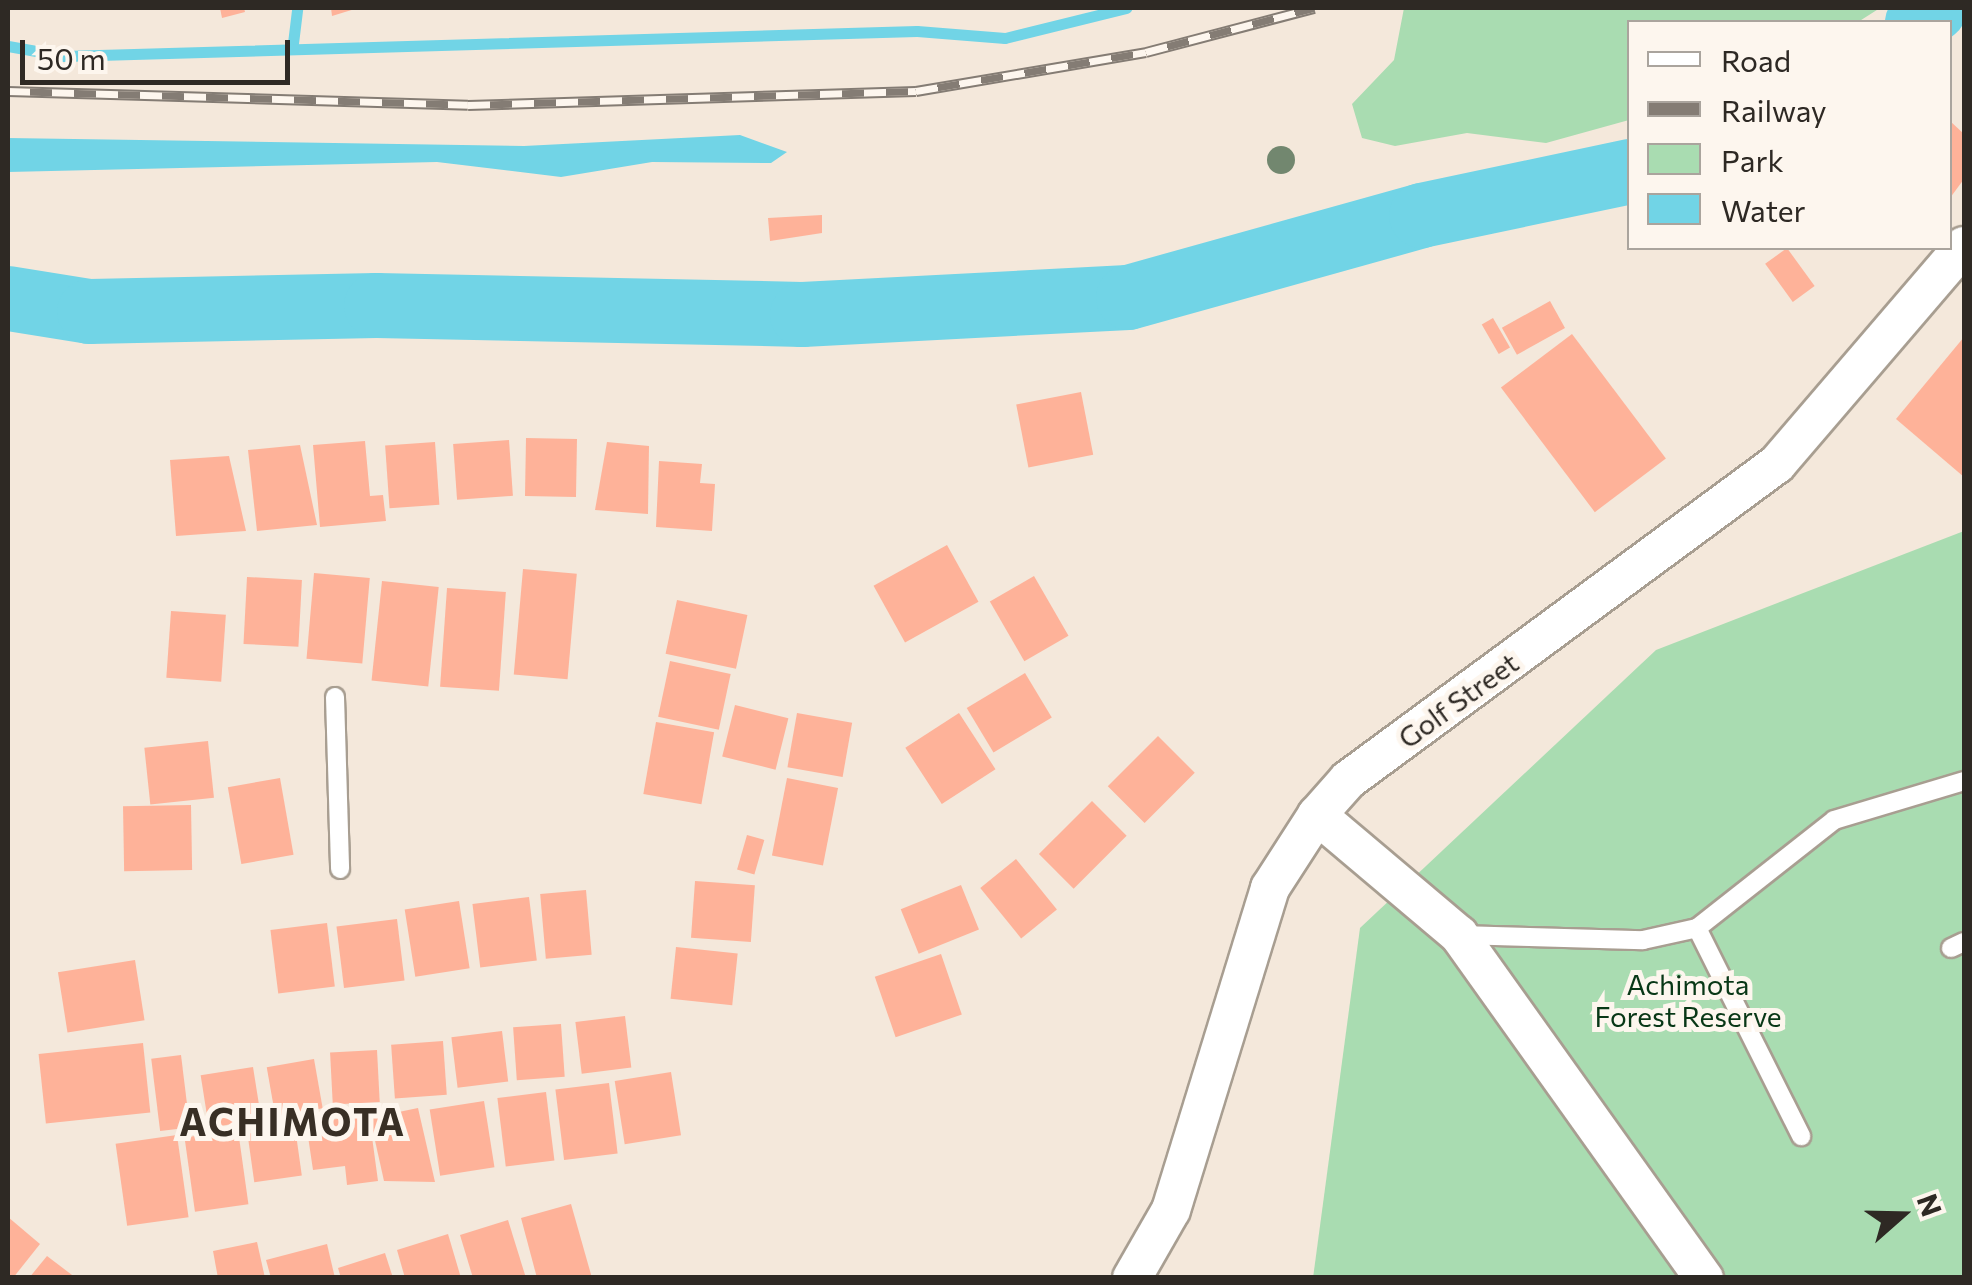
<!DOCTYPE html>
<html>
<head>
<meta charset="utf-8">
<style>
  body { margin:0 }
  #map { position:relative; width:1972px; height:1285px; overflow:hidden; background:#f4e8db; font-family:Commissioner,sans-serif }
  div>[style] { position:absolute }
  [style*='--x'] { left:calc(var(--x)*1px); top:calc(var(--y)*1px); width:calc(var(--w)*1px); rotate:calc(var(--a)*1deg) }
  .green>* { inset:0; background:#a9dcb1 }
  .water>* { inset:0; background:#71d4e6 }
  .stream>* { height:11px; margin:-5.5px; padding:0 5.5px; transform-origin:5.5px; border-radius:5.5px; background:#71d4e6 }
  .river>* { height:65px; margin:-32.5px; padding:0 32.5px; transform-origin:32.5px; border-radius:32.5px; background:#71d4e6 }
  .building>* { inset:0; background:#feb299; transform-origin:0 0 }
  .roads { filter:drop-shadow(2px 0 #a89e91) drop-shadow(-2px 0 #a89e91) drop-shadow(0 2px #a89e91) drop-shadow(0 -2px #a89e91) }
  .service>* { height:18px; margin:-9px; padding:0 9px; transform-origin:9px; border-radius:9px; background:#fff }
  .minor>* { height:38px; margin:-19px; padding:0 19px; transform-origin:19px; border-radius:19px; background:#fff }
  .rail>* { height:11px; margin-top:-5.5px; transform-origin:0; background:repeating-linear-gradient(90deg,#fdf6ee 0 22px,#847c74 0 44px); box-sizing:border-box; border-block:2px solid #847c74 }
  .trees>* { width:28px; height:28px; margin:-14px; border-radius:50%; background:#72876f }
  span { translate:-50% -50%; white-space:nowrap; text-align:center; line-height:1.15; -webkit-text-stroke:10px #fdf6ee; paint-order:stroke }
  .street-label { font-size:28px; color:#2e2924 }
  .park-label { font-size:28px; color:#083716 }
  .district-label { font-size:38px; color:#382f25; font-weight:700; letter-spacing:2.5px }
  .frame { position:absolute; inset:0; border:10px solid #2e2924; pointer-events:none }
  .legend { position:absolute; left:1627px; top:20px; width:325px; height:230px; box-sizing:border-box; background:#fdf6ee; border:2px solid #aaa49d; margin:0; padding:12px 18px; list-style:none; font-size:30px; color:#2e2924 }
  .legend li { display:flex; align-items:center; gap:20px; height:50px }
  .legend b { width:50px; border:2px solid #aaa49d }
  .north { position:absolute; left:1852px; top:1165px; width:100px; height:100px; -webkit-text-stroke:8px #fdf6ee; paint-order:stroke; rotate:70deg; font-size:28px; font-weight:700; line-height:40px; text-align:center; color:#2e2924 }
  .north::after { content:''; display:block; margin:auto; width:35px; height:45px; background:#2e2924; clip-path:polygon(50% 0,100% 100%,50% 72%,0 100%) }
  .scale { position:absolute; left:20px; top:40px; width:270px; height:45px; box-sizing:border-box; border:5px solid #2e2924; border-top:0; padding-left:12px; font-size:30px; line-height:35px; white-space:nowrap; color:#2e2924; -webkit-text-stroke:8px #fdf6ee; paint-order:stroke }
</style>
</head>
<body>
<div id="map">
  <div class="green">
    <div style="clip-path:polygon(1404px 8px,1880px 8px,1858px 22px,1630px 22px,1629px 120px,1546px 143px,1467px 133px,1395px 146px,1362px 138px,1352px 104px,1394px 60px)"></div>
    <div style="clip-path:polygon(1964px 531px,1964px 1277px,1313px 1278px,1360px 928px,1656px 650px)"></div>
  </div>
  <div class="water">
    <div style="clip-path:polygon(740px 135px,787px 152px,771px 163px,652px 162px,561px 177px,437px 162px,8px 172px,8px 138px,524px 146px)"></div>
  </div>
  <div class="stream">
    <div style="--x:293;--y:43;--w:35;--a:-83"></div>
    <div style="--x:8;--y:46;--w:57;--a:10.1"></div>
    <div style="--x:64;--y:56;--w:853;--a:-1.68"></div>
    <div style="--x:917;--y:31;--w:88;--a:4.5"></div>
    <div style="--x:1005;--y:38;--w:125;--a:-13.9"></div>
  </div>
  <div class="river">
    <div style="--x:1917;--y:22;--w:22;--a:-39"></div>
    <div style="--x:8;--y:298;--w:82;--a:9.1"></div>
    <div style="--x:89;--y:311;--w:287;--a:-1.2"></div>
    <div style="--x:376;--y:305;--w:426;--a:1.2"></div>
    <div style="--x:802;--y:314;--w:326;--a:-3"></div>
    <div style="--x:1128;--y:297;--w:304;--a:-15.6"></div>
    <div style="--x:1421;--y:215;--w:214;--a:-11.9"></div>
  </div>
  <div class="building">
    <div style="clip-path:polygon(220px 8px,244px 8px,245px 12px,222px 18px)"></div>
    <div style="clip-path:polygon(331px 8px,358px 8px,332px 16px)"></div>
    <div style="clip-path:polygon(1950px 121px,1964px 134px,1964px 179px,1950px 198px)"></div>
    <div style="clip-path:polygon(822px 215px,822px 233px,770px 241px,768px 218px)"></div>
    <div style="left:1787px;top:248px;width:47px;height:27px;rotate:54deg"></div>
    <div style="left:1550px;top:301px;width:31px;height:55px;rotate:61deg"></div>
    <div style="left:1493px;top:318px;width:34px;height:13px;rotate:60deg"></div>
    <div style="left:1572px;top:334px;width:156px;height:89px;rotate:53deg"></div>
    <div style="clip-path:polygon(1964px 337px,1964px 477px,1896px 419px)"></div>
    <div style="left:1081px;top:392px;width:64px;height:66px;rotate:79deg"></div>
    <div style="left:526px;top:438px;width:51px;height:58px;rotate:1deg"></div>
    <div style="left:509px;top:440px;width:56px;height:56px;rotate:86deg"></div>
    <div style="clip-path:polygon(365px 441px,370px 496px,383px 495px,386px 521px,320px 527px,313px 445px)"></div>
    <div style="left:435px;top:442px;width:63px;height:50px;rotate:86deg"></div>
    <div style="clip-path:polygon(607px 442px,649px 446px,648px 514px,595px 510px)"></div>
    <div style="clip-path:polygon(300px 445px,317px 525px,257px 531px,248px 450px)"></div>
    <div style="clip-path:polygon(229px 456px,246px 531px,176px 536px,170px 460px)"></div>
    <div style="clip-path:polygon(659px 461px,702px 464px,700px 483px,715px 484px,712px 531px,656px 527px)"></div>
    <div style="left:947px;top:545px;width:65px;height:84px;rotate:61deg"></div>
    <div style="left:523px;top:569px;width:54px;height:106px;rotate:5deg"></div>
    <div style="left:314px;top:573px;width:56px;height:86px;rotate:5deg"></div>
    <div style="left:1034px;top:576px;width:69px;height:51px;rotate:60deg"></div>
    <div style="left:247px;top:577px;width:55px;height:67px;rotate:3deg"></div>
    <div style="left:382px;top:581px;width:57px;height:100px;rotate:6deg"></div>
    <div style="left:447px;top:588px;width:59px;height:99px;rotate:4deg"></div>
    <div style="left:677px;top:600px;width:72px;height:55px;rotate:12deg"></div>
    <div style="left:171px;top:611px;width:55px;height:67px;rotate:4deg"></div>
    <div style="left:670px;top:661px;width:62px;height:57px;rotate:12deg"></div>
    <div style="left:1025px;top:673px;width:52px;height:68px;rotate:59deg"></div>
    <div style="left:735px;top:705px;width:55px;height:53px;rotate:14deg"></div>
    <div style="left:797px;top:713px;width:56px;height:55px;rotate:10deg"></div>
    <div style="left:959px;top:713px;width:67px;height:64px;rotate:57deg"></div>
    <div style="left:656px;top:722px;width:59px;height:73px;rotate:10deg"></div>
    <div style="left:1158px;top:736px;width:52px;height:71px;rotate:45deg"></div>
    <div style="left:208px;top:741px;width:57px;height:64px;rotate:84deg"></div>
    <div style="left:280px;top:778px;width:78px;height:53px;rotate:80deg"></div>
    <div style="left:787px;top:778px;width:52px;height:79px;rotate:11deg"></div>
    <div style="left:1092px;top:801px;width:49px;height:75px;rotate:45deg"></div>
    <div style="left:191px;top:805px;width:65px;height:68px;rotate:89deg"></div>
    <div style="left:747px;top:835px;width:18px;height:36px;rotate:16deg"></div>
    <div style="left:1016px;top:859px;width:65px;height:46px;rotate:51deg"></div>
    <div style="left:695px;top:881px;width:60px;height:57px;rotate:4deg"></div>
    <div style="left:961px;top:885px;width:48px;height:65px;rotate:68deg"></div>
    <div style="left:586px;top:890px;width:65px;height:46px;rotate:85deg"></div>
    <div style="left:529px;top:897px;width:64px;height:57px;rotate:83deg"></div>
    <div style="left:459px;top:901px;width:68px;height:55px;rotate:81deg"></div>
    <div style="left:397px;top:919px;width:62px;height:61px;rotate:83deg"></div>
    <div style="left:327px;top:923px;width:64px;height:57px;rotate:83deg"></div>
    <div style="left:676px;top:947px;width:62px;height:52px;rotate:6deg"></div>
    <div style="left:941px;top:954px;width:64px;height:70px;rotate:71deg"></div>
    <div style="left:135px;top:960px;width:61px;height:78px;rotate:81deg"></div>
    <div style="left:625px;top:1016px;width:52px;height:50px;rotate:83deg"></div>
    <div style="left:561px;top:1024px;width:53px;height:48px;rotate:86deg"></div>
    <div style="left:502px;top:1031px;width:51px;height:51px;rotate:83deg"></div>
    <div style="left:443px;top:1041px;width:54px;height:52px;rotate:86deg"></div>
    <div style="left:143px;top:1043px;width:70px;height:105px;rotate:84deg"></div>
    <div style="left:377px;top:1050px;width:52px;height:47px;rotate:87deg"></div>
    <div style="left:181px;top:1055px;width:73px;height:30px;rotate:83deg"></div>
    <div style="left:314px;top:1059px;width:50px;height:48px;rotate:80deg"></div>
    <div style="left:253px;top:1067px;width:53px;height:53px;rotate:81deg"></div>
    <div style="left:671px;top:1072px;width:64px;height:57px;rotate:81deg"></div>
    <div style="left:609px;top:1083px;width:71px;height:54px;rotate:83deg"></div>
    <div style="left:546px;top:1092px;width:69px;height:49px;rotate:83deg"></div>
    <div style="left:484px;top:1101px;width:67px;height:55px;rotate:81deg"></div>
    <div style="clip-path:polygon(418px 1108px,435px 1182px,384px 1181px,370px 1118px)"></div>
    <div style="clip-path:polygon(369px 1115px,378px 1181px,347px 1185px,345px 1166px,313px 1170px,306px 1123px)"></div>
    <div style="left:295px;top:1127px;width:49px;height:48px;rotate:82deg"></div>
    <div style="left:238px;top:1130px;width:75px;height:54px;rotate:82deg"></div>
    <div style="left:177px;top:1135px;width:83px;height:62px;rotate:82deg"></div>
    <div style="clip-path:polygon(571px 1204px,592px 1278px,537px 1278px,521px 1218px)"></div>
    <div style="clip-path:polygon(8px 1217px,40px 1244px,13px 1278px,8px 1278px)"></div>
    <div style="clip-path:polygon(508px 1220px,526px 1278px,473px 1278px,460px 1235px)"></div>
    <div style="clip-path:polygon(448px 1234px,461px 1278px,405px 1278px,397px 1250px)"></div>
    <div style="clip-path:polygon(257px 1242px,265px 1278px,218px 1278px,213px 1251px)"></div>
    <div style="clip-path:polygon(327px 1244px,335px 1278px,271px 1278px,266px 1260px)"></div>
    <div style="clip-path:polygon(385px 1253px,393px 1278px,341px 1278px,338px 1268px)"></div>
    <div style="clip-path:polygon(47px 1256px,76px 1278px,29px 1278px)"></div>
  </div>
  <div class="roads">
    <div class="service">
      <div style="--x:335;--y:697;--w:172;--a:88.3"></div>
      <div style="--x:1697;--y:928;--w:233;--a:63.4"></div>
      <div style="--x:1459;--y:935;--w:184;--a:1.6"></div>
      <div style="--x:1643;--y:940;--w:55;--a:-12.5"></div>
      <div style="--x:1697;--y:928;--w:174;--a:-38.2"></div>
      <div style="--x:1834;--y:820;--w:136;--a:-16.7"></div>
      <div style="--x:1951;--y:948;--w:14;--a:-25"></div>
    </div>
    <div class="minor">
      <div style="--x:1317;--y:815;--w:186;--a:40.2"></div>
      <div style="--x:1459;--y:935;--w:422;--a:54.5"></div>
      <div style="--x:1132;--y:1278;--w:78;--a:-60.2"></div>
      <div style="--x:1171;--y:1210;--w:337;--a:-72.9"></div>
      <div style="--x:1270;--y:888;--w:87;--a:-57.2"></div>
      <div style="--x:1317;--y:815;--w:47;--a:-48.5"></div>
      <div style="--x:1348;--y:780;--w:533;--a:-36.38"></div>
      <div style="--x:1777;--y:464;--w:287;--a:-49.4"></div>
    </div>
  </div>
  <div class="rail">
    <div style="--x:8;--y:91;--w:460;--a:1.7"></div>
    <div style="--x:468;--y:105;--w:448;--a:-1.8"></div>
    <div style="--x:916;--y:91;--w:233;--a:-9.6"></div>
    <div style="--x:1146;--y:52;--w:174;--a:-14.7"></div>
  </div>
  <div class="trees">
    <div style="left:1281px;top:160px"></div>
  </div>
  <div class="street-label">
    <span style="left:1458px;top:700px;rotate:-36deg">Golf Street</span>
  </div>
  <div class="park-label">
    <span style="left:1688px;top:1000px">Achimota<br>Forest Reserve</span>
  </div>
  <div class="district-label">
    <span style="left:293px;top:1121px">ACHIMOTA</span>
  </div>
  <div class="frame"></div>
  <ul class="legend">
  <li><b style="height:12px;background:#fff"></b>Road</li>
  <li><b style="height:12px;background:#847c74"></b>Railway</li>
  <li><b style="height:28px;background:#a9dcb1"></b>Park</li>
  <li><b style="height:28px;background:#71d4e6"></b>Water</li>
  </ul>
  <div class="north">N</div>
  <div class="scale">50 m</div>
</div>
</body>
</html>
